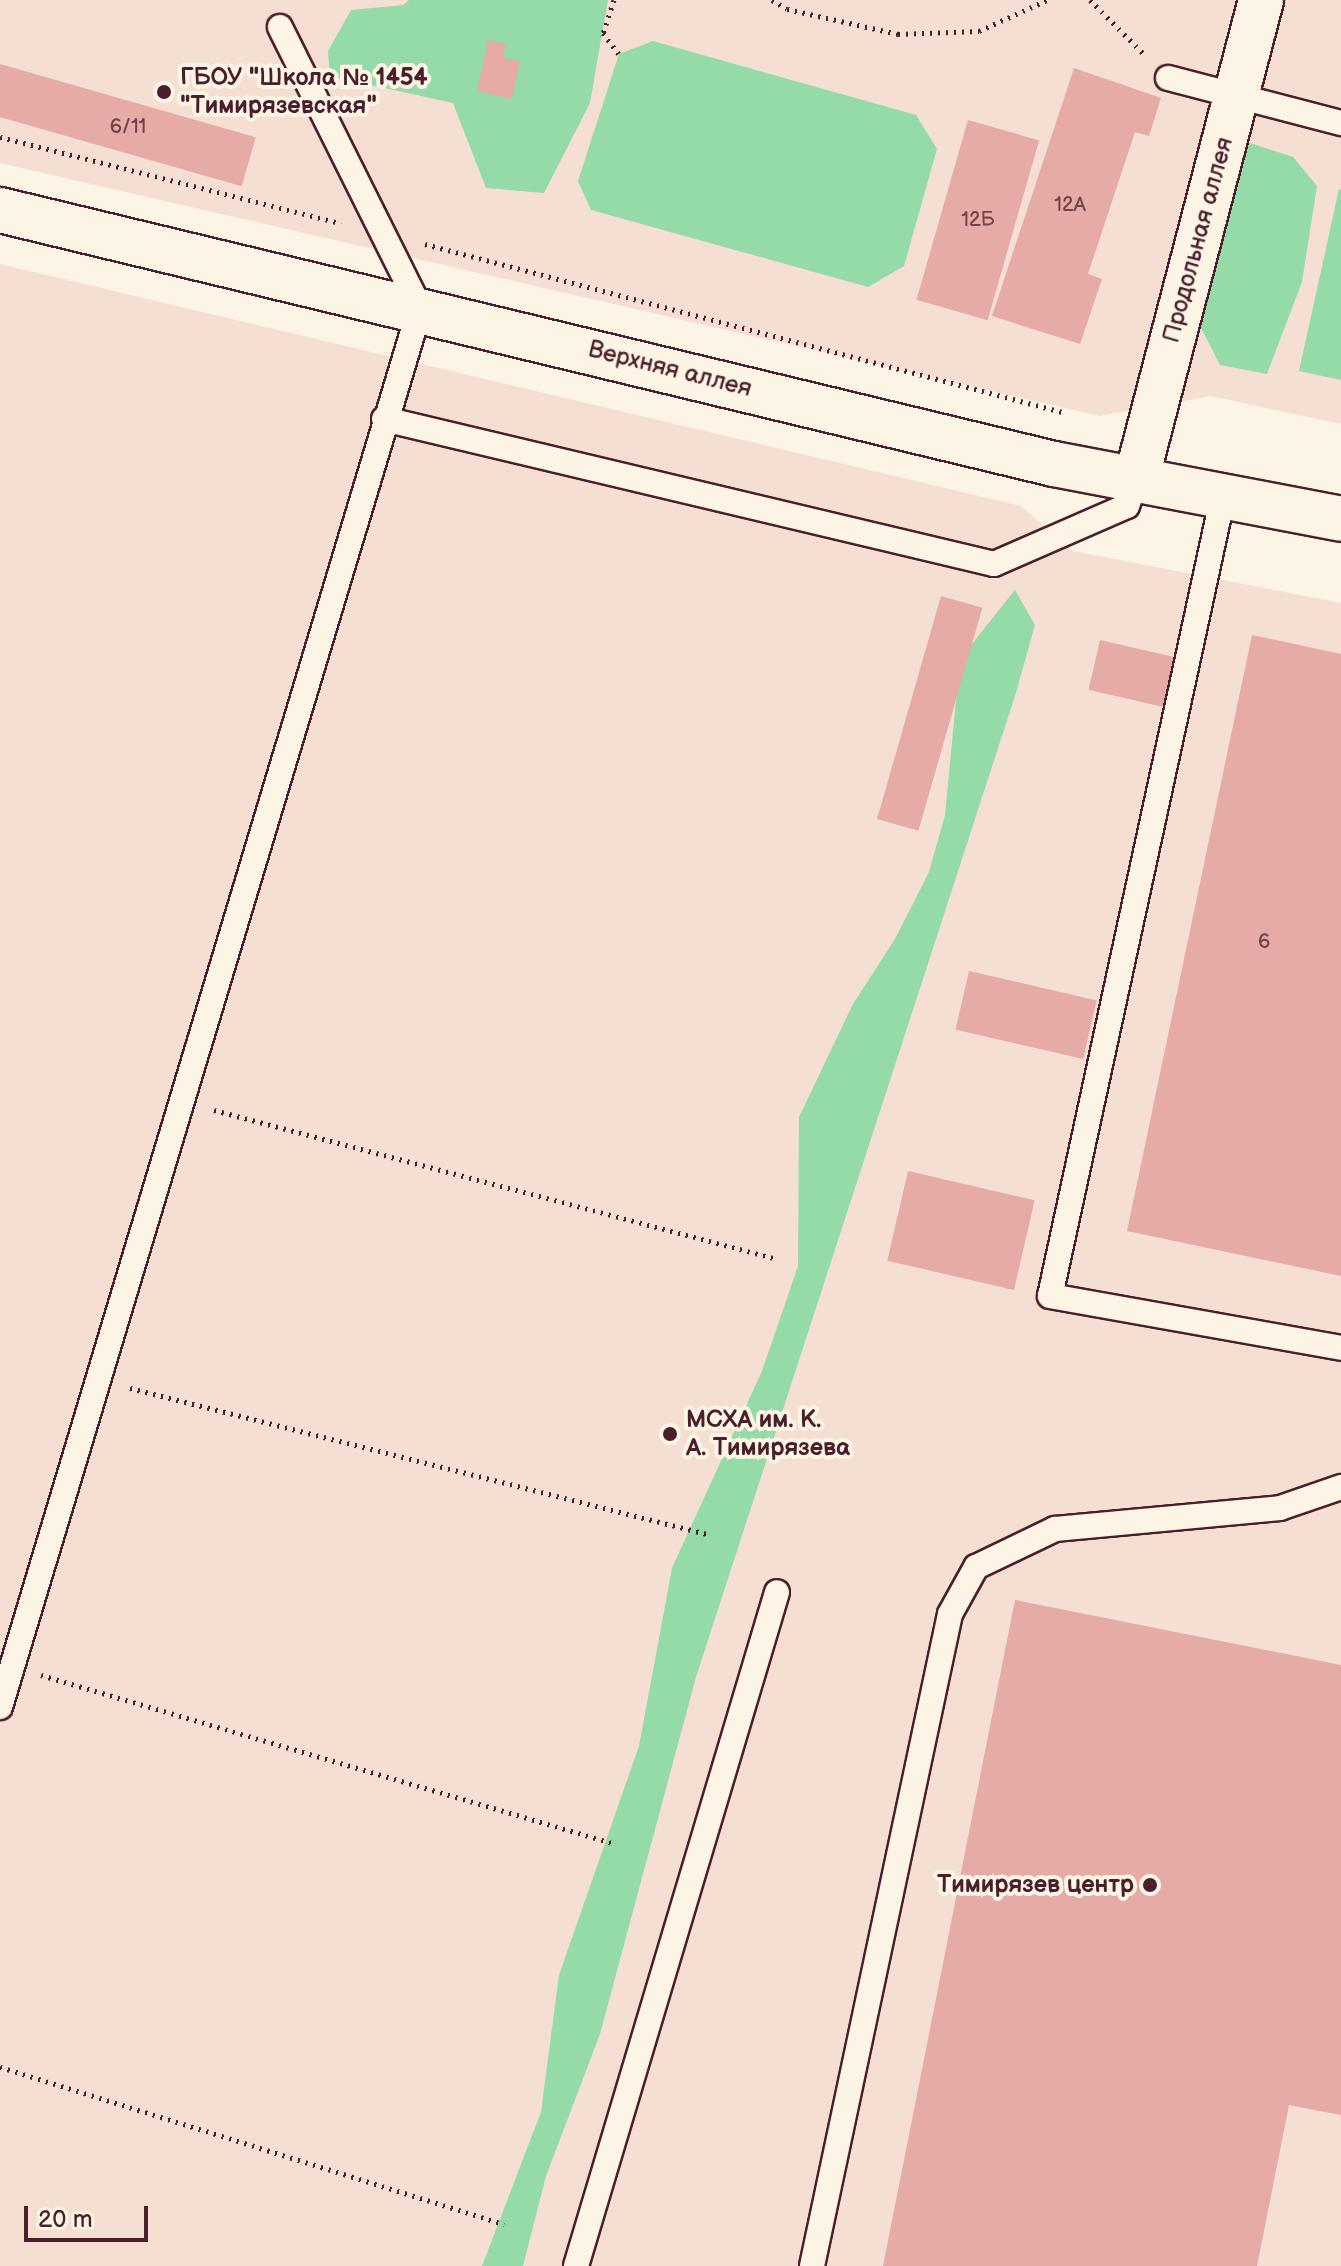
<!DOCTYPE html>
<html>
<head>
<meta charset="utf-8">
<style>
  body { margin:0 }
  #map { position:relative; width:1341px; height:2266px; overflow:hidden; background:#fcf5e5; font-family:"Balsamiq Sans",sans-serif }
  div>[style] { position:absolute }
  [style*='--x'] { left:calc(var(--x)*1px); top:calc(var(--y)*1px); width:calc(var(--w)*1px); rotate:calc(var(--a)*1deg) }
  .built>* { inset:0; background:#f5ded2 }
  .green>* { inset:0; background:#95dba9 }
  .building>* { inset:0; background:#e6aaa7; transform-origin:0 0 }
  .path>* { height:5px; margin-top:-2.5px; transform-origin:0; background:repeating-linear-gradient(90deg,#4a1f2b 0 2px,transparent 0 8px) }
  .roads { filter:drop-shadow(2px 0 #4a1f2b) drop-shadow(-2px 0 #4a1f2b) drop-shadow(0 2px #4a1f2b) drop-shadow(0 -2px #4a1f2b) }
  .service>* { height:24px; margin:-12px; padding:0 12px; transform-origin:12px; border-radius:12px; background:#fcf5e5 }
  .minor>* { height:44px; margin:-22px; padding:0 22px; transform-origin:22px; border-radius:22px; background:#fcf5e5 }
  .dots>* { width:22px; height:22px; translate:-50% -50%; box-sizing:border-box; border:4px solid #fcf5e5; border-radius:50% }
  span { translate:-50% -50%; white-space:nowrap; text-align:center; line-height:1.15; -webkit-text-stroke:8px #fcf5e5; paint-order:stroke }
  .number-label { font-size:20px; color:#71424a }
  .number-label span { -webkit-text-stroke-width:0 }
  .poi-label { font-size:24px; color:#4a1f2b; font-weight:700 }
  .left { translate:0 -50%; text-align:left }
  .right { translate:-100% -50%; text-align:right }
  .street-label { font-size:24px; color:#4a1f2b }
  .scale { position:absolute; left:24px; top:2206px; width:124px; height:36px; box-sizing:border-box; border:4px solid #4a1f2b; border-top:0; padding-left:10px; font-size:24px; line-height:28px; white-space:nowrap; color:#4a1f2b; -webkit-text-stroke:6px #fcf5e5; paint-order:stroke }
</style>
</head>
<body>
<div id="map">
  <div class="built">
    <div style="clip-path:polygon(0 0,1341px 0,1341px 424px,1211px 396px,1100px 416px,0 163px)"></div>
    <div style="clip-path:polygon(0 264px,1021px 506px,1073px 551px,1341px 603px,1341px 2266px,0 2266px)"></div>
  </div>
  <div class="green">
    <div style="clip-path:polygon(409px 0,608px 0,590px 103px,544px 193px,486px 188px,453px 103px,330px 76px,328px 51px,351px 10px,403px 5px)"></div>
    <div style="clip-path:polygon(653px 41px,916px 115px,937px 149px,904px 266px,868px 287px,591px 210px,578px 181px,619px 54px)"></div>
    <div style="clip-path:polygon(1247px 142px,1293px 157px,1317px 186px,1302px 282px,1267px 374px,1220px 365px,1194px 314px,1222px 237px,1237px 158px)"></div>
    <div style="clip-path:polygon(1339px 189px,1341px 190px,1341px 380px,1299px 371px)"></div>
    <div style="clip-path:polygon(1015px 590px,1035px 625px,1015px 696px,696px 1677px,600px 2034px,546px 2176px,523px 2266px,482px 2266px,541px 2112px,559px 1975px,639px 1746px,672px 1568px,762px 1371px,798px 1266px,799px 1117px,853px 1004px,895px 939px,929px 872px,945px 815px,960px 659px)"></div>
  </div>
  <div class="building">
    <div style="clip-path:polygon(488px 40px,506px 44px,503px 58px,520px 61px,512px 99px,477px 91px)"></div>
    <div style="left:0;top:64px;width:266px;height:51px;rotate:16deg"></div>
    <div style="clip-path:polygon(1074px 68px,1161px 98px,1149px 136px,1135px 132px,1088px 274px,1102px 279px,1080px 344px,992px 316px)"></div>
    <div style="left:968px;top:120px;width:74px;height:187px;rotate:16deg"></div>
    <div style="left:941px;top:596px;width:43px;height:232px;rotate:16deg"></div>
    <div style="clip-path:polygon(1252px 635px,1341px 654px,1341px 1276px,1127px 1231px)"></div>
    <div style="left:1100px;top:640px;width:77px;height:51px;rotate:13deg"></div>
    <div style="left:969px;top:971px;width:131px;height:60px;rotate:13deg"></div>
    <div style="left:908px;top:1171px;width:130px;height:92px;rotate:13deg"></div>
    <div style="clip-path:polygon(1015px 1600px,1341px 1665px,1341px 2115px,1289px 2105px,1257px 2266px,883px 2266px)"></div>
  </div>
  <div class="path">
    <div style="--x:614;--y:0;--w:35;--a:108"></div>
    <div style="--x:603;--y:33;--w:26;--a:53"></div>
    <div style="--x:772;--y:0;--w:17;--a:31"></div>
    <div style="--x:787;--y:9;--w:114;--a:12.7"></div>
    <div style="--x:898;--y:34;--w:81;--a:-2.1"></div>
    <div style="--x:979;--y:31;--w:75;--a:-24.5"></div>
    <div style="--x:1090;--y:0;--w:79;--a:45"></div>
    <div style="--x:0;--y:137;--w:352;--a:14.2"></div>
    <div style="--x:425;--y:244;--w:663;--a:14.77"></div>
    <div style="--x:214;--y:1110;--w:582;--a:14.82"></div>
    <div style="--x:130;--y:1388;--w:595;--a:14.2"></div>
    <div style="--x:41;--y:1675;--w:595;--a:16.39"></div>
    <div style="--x:0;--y:2067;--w:528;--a:17.3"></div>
  </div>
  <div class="roads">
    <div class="service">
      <div style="--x:1168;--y:78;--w:179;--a:14.6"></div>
      <div style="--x:384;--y:419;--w:627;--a:13.37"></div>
      <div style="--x:994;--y:564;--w:145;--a:-23.6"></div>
      <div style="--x:1127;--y:506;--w:28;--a:-71"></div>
      <div style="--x:1223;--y:496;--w:818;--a:102.2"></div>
      <div style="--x:1050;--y:1296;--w:296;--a:10.1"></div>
      <div style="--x:0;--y:1707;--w:1461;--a:-73.29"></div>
      <div style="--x:420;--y:308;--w:314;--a:-116.5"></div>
      <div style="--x:576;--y:2266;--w:703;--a:-73.39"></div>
      <div style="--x:812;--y:2266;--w:666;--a:-78.05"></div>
      <div style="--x:950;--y:1614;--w:54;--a:-61"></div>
      <div style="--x:976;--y:1567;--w:88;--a:-25.7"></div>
      <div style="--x:1055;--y:1529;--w:226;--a:-5.3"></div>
      <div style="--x:1280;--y:1508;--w:65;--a:-19"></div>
    </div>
    <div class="minor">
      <div style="--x:0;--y:210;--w:1084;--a:13.55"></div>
      <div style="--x:1054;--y:464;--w:292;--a:10.8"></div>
      <div style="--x:1136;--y:480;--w:496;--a:-75.4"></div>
    </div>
  </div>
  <div class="dots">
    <div style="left:164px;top:92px;background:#4a1f2b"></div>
    <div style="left:670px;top:1434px;background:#4a1f2b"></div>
    <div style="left:1150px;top:1885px;background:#4a1f2b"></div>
  </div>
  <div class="number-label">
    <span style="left:128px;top:127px">6/11</span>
    <span style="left:1070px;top:205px">12А</span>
    <span style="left:978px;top:220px">12Б</span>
    <span style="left:1264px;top:942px">6</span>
  </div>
  <div class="poi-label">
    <span class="left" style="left:180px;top:92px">ГБОУ "Школа № 1454<br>"Тимирязевская"</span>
    <span class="left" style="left:686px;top:1434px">МСХА им. К.<br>А. Тимирязева</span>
    <span class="right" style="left:1134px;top:1885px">Тимирязев центр</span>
  </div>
  <div class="street-label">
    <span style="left:1198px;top:240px;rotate:-75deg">Продольная аллея</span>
    <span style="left:670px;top:369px;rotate:14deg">Верхняя аллея</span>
  </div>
  <div class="scale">20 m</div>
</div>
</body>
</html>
